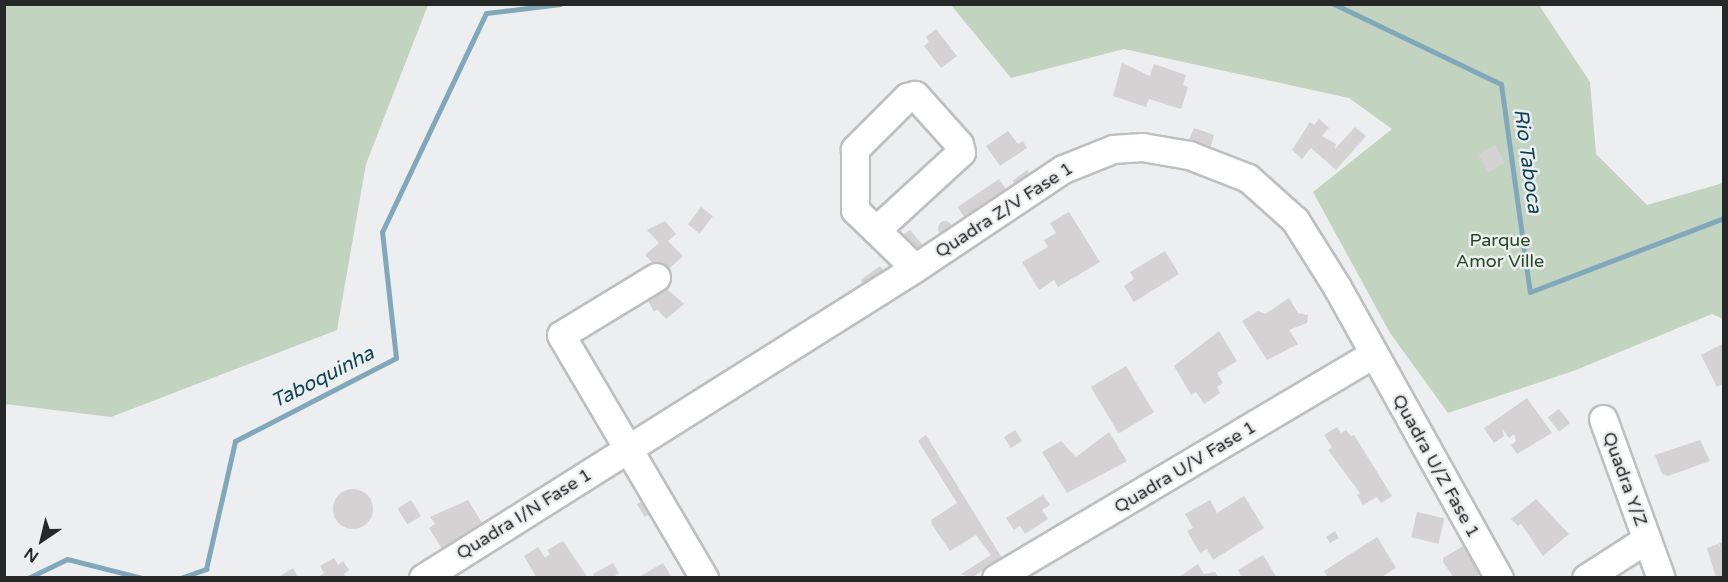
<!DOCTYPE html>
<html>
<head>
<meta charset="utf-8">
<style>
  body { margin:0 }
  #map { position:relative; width:1728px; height:582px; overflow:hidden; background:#eceeef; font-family:"Varela Round",sans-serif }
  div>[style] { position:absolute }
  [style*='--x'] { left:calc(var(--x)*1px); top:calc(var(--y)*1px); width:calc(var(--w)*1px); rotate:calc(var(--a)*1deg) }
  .green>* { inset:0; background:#c2d3c0 }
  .stream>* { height:5px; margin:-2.5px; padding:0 2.5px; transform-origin:2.5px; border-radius:2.5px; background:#81a8ba }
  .building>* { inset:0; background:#d4d2d2; transform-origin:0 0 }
  .round { border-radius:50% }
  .roads { filter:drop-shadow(2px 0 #bebfc0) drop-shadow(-2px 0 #bebfc0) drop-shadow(0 2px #bebfc0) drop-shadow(0 -2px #bebfc0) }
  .minor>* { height:27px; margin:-13.5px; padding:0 13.5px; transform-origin:13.5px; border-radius:13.5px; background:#fff }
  span { translate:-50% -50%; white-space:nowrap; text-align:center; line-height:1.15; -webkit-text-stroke:5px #eceeef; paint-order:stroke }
  .street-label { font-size:18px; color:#262727 }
  .park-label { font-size:18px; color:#224920 }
  .water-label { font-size:20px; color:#0c4357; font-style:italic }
  .frame { position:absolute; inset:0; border:6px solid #262727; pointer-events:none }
  .north { position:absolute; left:12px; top:510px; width:60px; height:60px; -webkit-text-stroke:4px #eceeef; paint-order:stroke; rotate:215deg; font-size:16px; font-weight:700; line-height:24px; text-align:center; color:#262727 }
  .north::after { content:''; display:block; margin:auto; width:21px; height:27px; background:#262727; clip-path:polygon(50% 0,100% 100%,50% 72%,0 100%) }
</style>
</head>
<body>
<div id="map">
  <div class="green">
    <div style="clip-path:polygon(5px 4px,428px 5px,366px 164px,337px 330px,111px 417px,5px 404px)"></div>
    <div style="clip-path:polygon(951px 5px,1539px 5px,1590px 82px,1596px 154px,1647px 205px,1723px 183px,1723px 319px,1712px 314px,1576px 370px,1448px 413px,1390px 333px,1313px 192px,1392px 129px,1349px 98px,1124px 49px,1011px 78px)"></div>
  </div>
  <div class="stream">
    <div style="--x:1334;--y:4;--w:185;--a:25.6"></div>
    <div style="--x:1501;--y:84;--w:210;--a:82.1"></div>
    <div style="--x:1530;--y:292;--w:208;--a:-20.9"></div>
    <div style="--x:28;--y:578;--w:43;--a:-26"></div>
    <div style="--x:67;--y:559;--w:77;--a:14.2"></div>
    <div style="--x:180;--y:578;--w:28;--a:-19"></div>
    <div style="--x:206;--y:569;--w:131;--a:-77.2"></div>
    <div style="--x:235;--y:441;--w:181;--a:-27.3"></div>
    <div style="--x:396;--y:358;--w:127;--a:-96.3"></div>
    <div style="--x:382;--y:232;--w:242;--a:-64.6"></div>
    <div style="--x:486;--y:13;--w:75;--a:-6.9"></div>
  </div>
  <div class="building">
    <div style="clip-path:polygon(936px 29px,957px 56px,941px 68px,924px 46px,929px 42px,926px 37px)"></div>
    <div style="clip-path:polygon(1122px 63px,1150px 76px,1154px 64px,1186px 75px,1183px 85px,1188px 87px,1181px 109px,1149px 99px,1146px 107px,1113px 96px)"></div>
    <div style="clip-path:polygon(1319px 119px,1329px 128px,1322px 136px,1336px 144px,1335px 149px,1355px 127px,1366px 136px,1336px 170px,1311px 148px,1302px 159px,1292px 150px,1310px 122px,1314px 125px)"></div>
    <div style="clip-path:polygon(1194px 128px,1214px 135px,1211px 146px,1189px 140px)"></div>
    <div style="clip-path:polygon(1008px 131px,1018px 144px,1023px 141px,1027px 148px,1000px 166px,986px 146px)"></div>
    <div style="left:1495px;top:145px;width:21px;height:19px;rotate:62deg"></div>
    <div style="left:1027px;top:170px;width:10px;height:18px;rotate:53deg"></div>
    <div style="left:999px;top:179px;width:18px;height:50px;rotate:56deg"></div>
    <div style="left:701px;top:207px;width:15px;height:22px;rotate:37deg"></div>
    <div style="clip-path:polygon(1069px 212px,1100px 262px,1058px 287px,1054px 280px,1039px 290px,1022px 262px,1048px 247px,1044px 240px,1056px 233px,1050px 223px)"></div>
    <div style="clip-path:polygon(665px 221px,676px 234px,668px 241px,683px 256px,663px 274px,645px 255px,659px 243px,647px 230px)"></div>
    <div class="round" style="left:938px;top:221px;width:14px;height:14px"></div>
    <div style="clip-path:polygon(910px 230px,925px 248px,915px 254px,901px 236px)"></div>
    <div style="clip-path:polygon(1165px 251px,1179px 274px,1134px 302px,1124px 286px,1134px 279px,1130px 272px)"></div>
    <div style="left:880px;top:266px;width:9px;height:24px;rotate:54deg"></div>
    <div style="clip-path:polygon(658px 281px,684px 304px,666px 319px,657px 309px,654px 312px,644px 293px)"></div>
    <div style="clip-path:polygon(1289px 298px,1298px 313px,1308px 315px,1307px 323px,1289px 330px,1298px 344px,1267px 360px,1242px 321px,1258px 311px,1265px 314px)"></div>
    <div style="clip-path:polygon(1219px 331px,1237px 361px,1217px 373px,1223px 383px,1217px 387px,1220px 393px,1204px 404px,1196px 392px,1191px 395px,1174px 366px)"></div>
    <div style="clip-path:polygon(1724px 343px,1724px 383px,1717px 387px,1701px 355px)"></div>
    <div style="left:1126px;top:366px;width:54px;height:41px;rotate:59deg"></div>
    <div style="clip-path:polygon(1527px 398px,1552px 433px,1517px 454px,1511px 445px,1516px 441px,1514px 434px,1509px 438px,1502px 428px,1504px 436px,1494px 443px,1484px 428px)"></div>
    <div style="left:1559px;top:409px;width:18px;height:14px;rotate:52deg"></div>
    <div style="clip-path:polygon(1337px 427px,1341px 433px,1346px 430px,1351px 436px,1354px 435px,1392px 496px,1381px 503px,1377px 497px,1363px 505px,1357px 495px,1360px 493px,1328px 450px,1332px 447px,1324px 435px)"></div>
    <div style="left:1015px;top:430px;width:13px;height:13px;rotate:58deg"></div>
    <div style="clip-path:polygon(1109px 432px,1127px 461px,1067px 493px,1042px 452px,1061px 441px,1076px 457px)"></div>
    <div style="clip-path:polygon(926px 435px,1002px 558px,971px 578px,961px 574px,991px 555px,976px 535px,950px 551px,932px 525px,931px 520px,957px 503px,918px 441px)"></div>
    <div style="clip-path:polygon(1700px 440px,1710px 461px,1668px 476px,1662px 474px,1655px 455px)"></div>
    <div class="round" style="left:333px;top:489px;width:40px;height:40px"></div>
    <div style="clip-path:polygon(1043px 495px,1050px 505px,1042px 510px,1048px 519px,1025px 534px,1020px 526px,1014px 530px,1006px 518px)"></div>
    <div style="clip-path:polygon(1244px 496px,1264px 528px,1213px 560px,1207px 549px,1200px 553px,1187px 531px,1193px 528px,1185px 514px,1210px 500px,1217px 513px)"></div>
    <div style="clip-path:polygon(1536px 499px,1569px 534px,1543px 556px,1521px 524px,1518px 526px,1511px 519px)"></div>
    <div style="left:411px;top:500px;width:19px;height:16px;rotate:58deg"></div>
    <div style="clip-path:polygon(468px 500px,482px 523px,442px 549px,429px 528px,435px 524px,430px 517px)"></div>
    <div style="left:642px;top:501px;width:15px;height:6px;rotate:58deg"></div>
    <div style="left:1417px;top:512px;width:28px;height:26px;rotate:13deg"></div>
    <div style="clip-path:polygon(1335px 531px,1339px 538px,1330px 543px,1326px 537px)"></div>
    <div style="clip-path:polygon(1377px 537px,1396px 568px,1380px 578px,1328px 578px,1324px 571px)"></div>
    <div style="clip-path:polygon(563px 541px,588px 578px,537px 578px,524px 556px,538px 547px,545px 558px,550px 554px,547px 550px)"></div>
    <div style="clip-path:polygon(1724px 542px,1724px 578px,1716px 578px,1707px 548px,1718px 544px,1721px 549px,1719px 543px)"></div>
    <div style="clip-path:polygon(1463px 546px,1480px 574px,1474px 578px,1454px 578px,1443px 562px,1443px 558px)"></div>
    <div style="clip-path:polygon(1263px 555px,1277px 578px,1242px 578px,1238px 570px)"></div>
    <div style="clip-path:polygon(334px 558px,338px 565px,343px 561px,349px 570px,344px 574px,347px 578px,317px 578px,324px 573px,320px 566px)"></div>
    <div style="clip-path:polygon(613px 563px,619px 573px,612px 578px,595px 578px,593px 574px)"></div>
    <div style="clip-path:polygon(663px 563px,672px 578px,637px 578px)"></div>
    <div style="clip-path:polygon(1198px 564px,1204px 574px,1215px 572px,1219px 578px,1177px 578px)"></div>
    <div style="clip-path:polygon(293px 568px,298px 578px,277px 578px)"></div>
  </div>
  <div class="roads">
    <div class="minor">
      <div style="--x:876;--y:230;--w:115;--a:-42.5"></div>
      <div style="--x:961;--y:152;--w:8;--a:-104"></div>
      <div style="--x:959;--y:144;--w:66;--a:-131.9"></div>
      <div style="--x:915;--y:95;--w:8;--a:166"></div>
      <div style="--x:907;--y:97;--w:74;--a:135"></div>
      <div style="--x:855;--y:149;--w:61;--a:90"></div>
      <div style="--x:855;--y:210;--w:29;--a:44"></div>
      <div style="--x:876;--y:230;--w:54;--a:44.3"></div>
      <div style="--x:656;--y:277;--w:111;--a:148.6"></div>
      <div style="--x:561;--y:335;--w:282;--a:59.5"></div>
      <div style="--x:1603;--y:419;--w:169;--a:70"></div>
      <div style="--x:423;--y:578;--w:582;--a:-32.21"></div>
      <div style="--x:915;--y:268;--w:178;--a:-33.8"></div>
      <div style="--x:1063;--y:169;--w:54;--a:-21.8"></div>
      <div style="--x:1113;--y:149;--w:29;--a:-4"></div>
      <div style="--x:1142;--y:147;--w:48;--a:9.7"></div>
      <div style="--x:1189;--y:155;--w:63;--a:21.3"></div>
      <div style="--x:1248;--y:178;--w:63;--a:41.8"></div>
      <div style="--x:1295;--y:220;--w:79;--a:57.9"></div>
      <div style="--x:1337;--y:287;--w:333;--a:60.9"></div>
      <div style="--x:996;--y:578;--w:439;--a:-30.7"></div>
      <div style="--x:1586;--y:578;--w:72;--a:-32.6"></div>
    </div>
  </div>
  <div class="street-label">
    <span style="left:1004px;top:210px;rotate:-33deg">Quadra Z/V Fase 1</span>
    <span style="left:1436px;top:466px;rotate:61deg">Quadra U/Z Fase 1</span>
    <span style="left:1185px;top:467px;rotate:-31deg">Quadra U/V Fase 1</span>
    <span style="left:1625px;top:479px;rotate:70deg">Quadra Y/Z</span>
    <span style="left:524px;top:514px;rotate:-32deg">Quadra I/N Fase 1</span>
  </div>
  <div class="park-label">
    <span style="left:1500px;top:251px">Parque<br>Amor Ville</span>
  </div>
  <div class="water-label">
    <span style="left:1527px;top:161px;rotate:82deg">Rio Taboca</span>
    <span style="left:323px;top:378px;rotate:-27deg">Taboquinha</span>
  </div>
  <div class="frame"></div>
  <div class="north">N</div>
</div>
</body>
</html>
